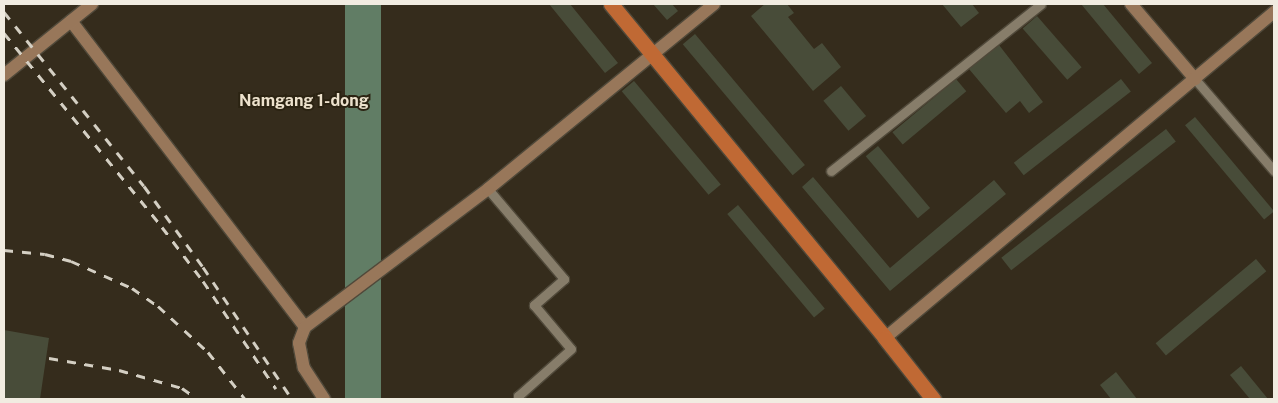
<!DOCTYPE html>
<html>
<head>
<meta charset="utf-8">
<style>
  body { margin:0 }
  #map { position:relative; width:1278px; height:403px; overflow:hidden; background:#352c1c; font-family:"Public Sans",sans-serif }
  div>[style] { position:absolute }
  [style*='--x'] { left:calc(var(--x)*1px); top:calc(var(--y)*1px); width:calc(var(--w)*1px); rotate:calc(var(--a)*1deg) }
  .water>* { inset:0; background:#617d65; transform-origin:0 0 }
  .building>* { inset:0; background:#484c39; transform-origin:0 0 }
  .roads { filter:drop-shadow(1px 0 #50493a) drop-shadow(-1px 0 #50493a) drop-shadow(0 1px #50493a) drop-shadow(0 -1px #50493a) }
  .street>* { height:9px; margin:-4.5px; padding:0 4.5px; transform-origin:4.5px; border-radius:4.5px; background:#877d6a }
  .secondary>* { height:12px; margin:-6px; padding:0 6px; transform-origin:6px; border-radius:6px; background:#98775a }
  .highway>* { height:15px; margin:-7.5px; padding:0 7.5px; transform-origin:7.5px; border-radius:7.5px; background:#c06934 }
  .rail>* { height:3px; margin-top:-1.5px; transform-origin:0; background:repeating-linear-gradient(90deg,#d4cfc3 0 9px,transparent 0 18px) }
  span { translate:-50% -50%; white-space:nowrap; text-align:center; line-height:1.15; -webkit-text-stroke:4px #2b2312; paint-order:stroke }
  .quarter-label { font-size:16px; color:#ede2cd; font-weight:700 }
  .frame { position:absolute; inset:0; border:5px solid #f1ece1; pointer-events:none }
</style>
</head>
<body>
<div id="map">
  <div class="water">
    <div style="left:345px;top:4px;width:36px;height:515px"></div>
  </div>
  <div class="building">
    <div style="clip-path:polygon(549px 4px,570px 4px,618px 63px,605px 73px)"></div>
    <div style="clip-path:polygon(653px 4px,672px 4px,678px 11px,667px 20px)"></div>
    <div style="clip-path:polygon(765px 4px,787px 4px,794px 13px,788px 17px,814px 49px,822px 43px,841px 67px,813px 91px,751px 16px)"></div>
    <div style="clip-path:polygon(942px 4px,972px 4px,979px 13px,961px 27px)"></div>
    <div style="clip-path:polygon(1081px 4px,1103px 4px,1152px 63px,1139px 74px)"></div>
    <div style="left:1037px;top:16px;width:68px;height:19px;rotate:49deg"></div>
    <div style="left:695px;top:34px;width:171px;height:16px;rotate:50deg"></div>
    <div style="clip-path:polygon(999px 45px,1043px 102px,1029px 113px,1020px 101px,1006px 113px,969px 69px)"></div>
    <div style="left:956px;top:79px;width:16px;height:83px;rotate:50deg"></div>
    <div style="left:1121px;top:79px;width:16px;height:136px;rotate:52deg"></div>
    <div style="left:634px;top:81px;width:135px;height:16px;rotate:50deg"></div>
    <div style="left:841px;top:86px;width:39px;height:23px;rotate:50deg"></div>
    <div style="left:1195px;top:117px;width:123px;height:13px;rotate:50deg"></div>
    <div style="left:1166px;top:129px;width:16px;height:209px;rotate:52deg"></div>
    <div style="left:878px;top:146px;width:81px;height:16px;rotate:50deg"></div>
    <div style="clip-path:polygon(813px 177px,890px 268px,994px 180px,1006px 194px,890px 291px,802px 187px)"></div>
    <div style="left:738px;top:205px;width:135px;height:14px;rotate:50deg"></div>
    <div style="left:1256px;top:259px;width:16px;height:131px;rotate:50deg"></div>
    <div style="clip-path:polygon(4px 330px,49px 338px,40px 399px,4px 399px)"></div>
    <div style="clip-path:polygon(1241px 366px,1268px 399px,1250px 399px,1230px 375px)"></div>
    <div style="clip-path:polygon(1116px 372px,1137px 399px,1111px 399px,1100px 385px)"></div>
  </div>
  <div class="roads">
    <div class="street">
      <div style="--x:1195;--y:79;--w:121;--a:49.3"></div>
      <div style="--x:831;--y:171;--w:268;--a:-38.5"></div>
      <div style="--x:488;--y:189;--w:118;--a:49.8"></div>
      <div style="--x:564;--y:279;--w:40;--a:139"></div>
      <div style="--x:534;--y:305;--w:57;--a:49.9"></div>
      <div style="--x:571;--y:349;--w:71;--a:138.4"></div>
      <div style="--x:518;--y:396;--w:3;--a:90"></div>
    </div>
    <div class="secondary">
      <div style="--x:1131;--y:4;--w:99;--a:49.5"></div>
      <div style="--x:71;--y:21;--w:385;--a:52.6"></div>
      <div style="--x:305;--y:327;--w:17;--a:111"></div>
      <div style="--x:299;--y:343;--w:25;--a:79"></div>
      <div style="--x:304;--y:368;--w:37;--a:57"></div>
      <div style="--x:4;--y:75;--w:113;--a:-38.9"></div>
      <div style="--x:305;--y:327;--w:229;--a:-37"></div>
      <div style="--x:488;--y:189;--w:292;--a:-39.3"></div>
      <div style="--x:885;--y:338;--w:508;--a:-39.96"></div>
    </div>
    <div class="highway">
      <div style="--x:611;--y:4;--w:432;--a:50.6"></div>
      <div style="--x:885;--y:338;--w:78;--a:51.8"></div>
    </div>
  </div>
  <div class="rail">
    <div style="--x:4;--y:12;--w:223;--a:51.2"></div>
    <div style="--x:144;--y:186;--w:100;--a:53.9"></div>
    <div style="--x:203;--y:267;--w:159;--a:56"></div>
    <div style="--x:4;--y:33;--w:250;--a:50.8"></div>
    <div style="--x:162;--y:227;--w:68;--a:52.8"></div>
    <div style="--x:203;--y:281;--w:130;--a:55.9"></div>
    <div style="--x:4;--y:250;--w:41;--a:5.6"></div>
    <div style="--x:45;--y:254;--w:27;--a:15"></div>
    <div style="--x:71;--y:261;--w:67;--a:23.9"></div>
    <div style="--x:132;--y:288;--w:32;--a:35"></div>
    <div style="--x:158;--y:306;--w:68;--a:42.6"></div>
    <div style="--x:208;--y:352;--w:60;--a:51.8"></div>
    <div style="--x:49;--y:358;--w:71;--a:9.7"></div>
    <div style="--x:119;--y:370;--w:66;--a:15.9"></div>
    <div style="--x:182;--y:388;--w:19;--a:35"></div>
  </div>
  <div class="quarter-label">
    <span style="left:304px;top:101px">Namgang 1-dong</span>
  </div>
  <div class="frame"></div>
</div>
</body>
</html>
